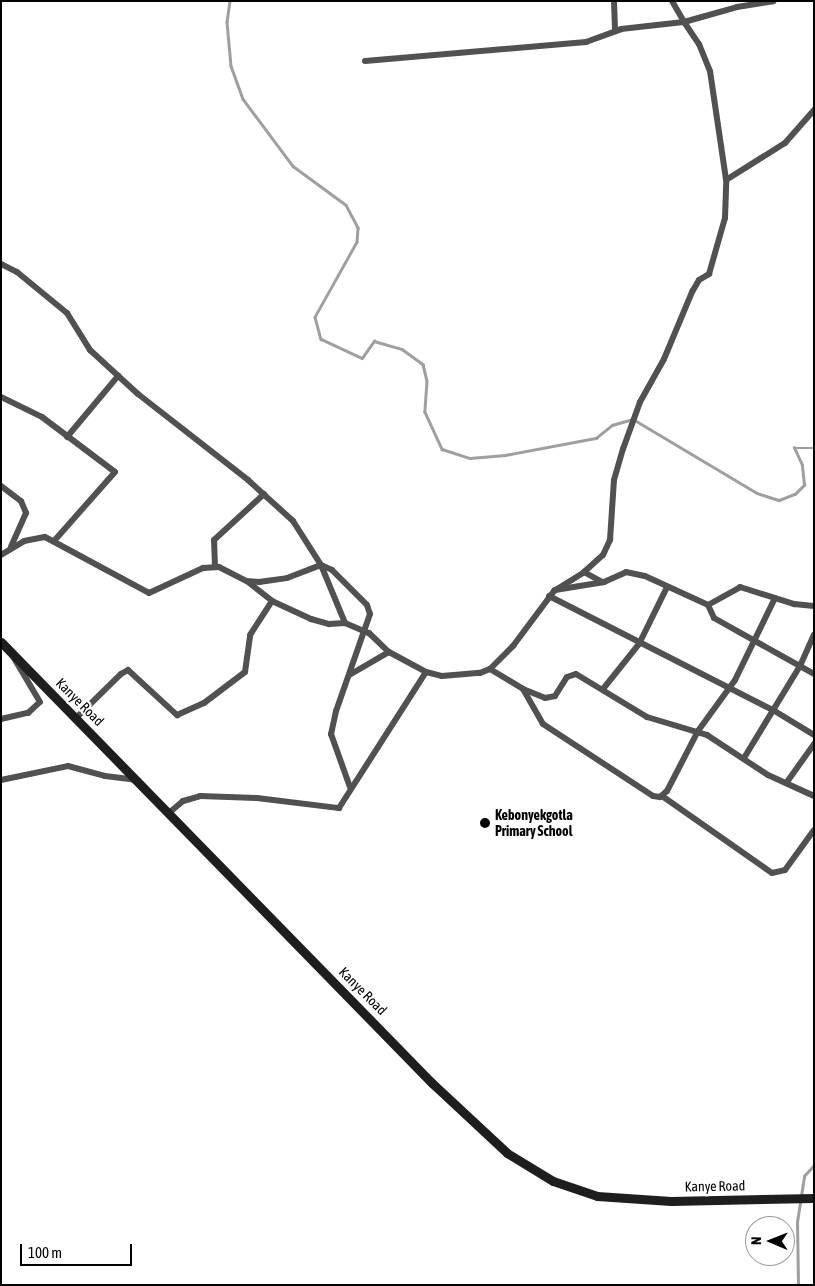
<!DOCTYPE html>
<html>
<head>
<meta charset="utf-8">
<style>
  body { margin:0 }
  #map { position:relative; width:815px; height:1286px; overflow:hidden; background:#fff; font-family:"Asap Condensed",sans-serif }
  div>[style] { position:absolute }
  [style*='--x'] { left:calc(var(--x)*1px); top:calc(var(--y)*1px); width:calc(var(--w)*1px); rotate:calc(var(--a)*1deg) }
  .stream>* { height:2.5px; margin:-1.25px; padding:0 1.25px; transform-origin:1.25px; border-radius:1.25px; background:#9f9f9f }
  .street>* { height:6px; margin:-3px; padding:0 3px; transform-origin:3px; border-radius:3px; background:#515151 }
  .secondary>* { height:9px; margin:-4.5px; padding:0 4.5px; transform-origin:4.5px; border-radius:4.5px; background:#1e1e1e }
  .dots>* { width:14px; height:14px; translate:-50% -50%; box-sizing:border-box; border:2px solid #fff; border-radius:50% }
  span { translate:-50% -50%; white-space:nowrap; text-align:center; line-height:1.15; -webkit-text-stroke:4.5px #fff; paint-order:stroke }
  .street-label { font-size:14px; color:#000 }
  .poi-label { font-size:14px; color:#000; font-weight:700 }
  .left { translate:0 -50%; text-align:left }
  .frame { position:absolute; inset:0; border:2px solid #000; pointer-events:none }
  .north { position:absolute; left:745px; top:1216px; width:50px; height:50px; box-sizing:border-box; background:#fff; border:1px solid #999; border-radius:50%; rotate:271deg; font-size:14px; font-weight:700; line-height:20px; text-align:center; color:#000 }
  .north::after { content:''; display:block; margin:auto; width:18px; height:22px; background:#000; clip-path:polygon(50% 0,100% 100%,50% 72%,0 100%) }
  .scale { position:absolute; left:20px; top:1244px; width:112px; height:22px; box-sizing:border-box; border:2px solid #000; border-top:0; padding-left:6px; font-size:15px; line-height:18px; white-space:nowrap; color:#000; -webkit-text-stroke:4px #fff; paint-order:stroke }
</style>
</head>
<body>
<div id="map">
  <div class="stream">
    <div style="--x:230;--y:1;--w:21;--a:98"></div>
    <div style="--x:227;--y:22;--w:44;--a:84.8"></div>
    <div style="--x:231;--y:66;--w:35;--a:70"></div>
    <div style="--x:243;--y:99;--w:84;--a:53.3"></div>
    <div style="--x:293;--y:166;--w:66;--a:36.3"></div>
    <div style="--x:346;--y:205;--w:26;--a:62"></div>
    <div style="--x:358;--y:228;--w:14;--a:94"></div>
    <div style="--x:357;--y:242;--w:86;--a:119.2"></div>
    <div style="--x:315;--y:317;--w:23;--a:75"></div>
    <div style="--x:321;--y:339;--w:45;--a:24.9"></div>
    <div style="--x:362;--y:358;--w:21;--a:-55"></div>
    <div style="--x:374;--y:341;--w:29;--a:16"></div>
    <div style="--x:402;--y:349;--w:26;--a:36"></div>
    <div style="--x:423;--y:364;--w:17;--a:77"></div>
    <div style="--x:427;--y:381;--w:31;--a:94"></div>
    <div style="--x:425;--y:412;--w:41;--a:65.3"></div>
    <div style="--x:442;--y:449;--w:29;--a:18"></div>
    <div style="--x:470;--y:458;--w:35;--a:-5"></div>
    <div style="--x:505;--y:455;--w:93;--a:-10.6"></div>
    <div style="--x:596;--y:438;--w:21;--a:-39"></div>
    <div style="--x:612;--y:425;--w:22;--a:-16"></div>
    <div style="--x:633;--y:419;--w:144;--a:30.8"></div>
    <div style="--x:757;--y:493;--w:23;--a:18"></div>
    <div style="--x:779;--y:500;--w:17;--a:-21"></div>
    <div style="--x:795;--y:494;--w:13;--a:-45"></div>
    <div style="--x:804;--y:485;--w:20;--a:-96"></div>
    <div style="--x:802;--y:465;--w:19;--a:-115"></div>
    <div style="--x:794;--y:448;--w:20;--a:0"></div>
    <div style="--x:801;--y:1196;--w:20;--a:-81"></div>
    <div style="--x:804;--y:1176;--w:15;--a:-48"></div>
    <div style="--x:798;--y:1285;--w:63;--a:-90.9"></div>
    <div style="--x:797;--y:1222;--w:20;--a:-81"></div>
  </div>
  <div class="street">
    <div style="--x:614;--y:1;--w:30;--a:88"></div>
    <div style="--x:672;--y:1;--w:24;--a:60"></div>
    <div style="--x:684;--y:22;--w:55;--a:-15.8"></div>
    <div style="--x:737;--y:7;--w:37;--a:-9"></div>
    <div style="--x:365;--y:61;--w:222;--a:-4.9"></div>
    <div style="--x:586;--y:42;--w:37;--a:-20"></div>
    <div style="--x:621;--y:29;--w:63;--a:-6.3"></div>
    <div style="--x:684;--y:22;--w:27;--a:56"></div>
    <div style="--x:699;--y:44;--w:29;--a:68"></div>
    <div style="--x:710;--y:71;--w:110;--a:81.6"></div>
    <div style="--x:1;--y:264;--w:18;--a:27"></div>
    <div style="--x:17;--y:272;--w:65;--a:39.4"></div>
    <div style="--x:67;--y:313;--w:44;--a:58.1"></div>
    <div style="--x:90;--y:350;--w:65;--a:42.5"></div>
    <div style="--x:138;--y:394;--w:140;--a:38"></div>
    <div style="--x:248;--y:480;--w:61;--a:42.3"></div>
    <div style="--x:293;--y:521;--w:52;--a:57.5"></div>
    <div style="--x:321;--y:565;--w:63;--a:67.5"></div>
    <div style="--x:345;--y:623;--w:26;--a:23"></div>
    <div style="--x:369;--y:633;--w:28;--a:44"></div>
    <div style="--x:389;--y:652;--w:42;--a:28.4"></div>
    <div style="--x:426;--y:672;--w:16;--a:14"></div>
    <div style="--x:442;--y:676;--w:38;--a:-5"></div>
    <div style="--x:480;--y:673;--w:11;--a:-22"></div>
    <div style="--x:490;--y:669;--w:33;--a:-45"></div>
    <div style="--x:513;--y:646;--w:69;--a:-53.3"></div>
    <div style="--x:554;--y:591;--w:36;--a:-32"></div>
    <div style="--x:584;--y:572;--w:25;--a:-42"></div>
    <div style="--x:603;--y:555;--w:17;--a:-65"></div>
    <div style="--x:610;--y:540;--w:60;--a:-86.2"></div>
    <div style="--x:614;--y:480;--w:32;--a:-74"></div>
    <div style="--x:623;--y:449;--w:50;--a:-70.1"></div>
    <div style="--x:640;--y:402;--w:49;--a:-60.8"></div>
    <div style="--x:664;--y:359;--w:73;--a:-67.3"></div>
    <div style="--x:692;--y:292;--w:14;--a:-60"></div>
    <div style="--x:699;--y:280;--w:12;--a:-31"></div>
    <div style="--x:709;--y:274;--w:58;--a:-74.1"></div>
    <div style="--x:725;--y:218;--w:38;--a:-88"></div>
    <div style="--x:726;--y:180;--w:70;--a:-32.1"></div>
    <div style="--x:785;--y:143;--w:44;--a:-48.7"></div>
    <div style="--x:1;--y:397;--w:46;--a:26"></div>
    <div style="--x:42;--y:417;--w:91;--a:37"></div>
    <div style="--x:115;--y:472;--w:92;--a:131.5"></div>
    <div style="--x:67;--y:437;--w:80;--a:-50.1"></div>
    <div style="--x:1;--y:486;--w:25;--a:37"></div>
    <div style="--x:21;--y:501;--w:13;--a:67"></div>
    <div style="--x:26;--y:513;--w:37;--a:114"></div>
    <div style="--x:1;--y:555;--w:27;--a:-31"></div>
    <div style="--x:24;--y:541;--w:21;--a:-11"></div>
    <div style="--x:45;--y:537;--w:118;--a:28.3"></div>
    <div style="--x:149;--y:593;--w:60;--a:-24.8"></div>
    <div style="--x:203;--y:568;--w:16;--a:-4"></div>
    <div style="--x:219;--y:567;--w:31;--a:27"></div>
    <div style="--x:247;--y:581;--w:12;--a:5"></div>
    <div style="--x:259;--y:582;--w:28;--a:-8"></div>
    <div style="--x:287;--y:578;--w:36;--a:-21"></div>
    <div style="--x:321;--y:565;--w:12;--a:24"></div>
    <div style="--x:332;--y:570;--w:49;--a:45"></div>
    <div style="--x:367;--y:605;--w:9;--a:72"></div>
    <div style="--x:370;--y:614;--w:103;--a:109.3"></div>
    <div style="--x:336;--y:711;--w:24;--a:102"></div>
    <div style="--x:331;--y:734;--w:56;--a:70.3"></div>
    <div style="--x:215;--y:567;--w:27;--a:-92"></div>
    <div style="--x:214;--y:540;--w:68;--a:-42.6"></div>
    <div style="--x:584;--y:572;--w:21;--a:29"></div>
    <div style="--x:248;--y:582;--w:31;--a:38"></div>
    <div style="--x:272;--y:601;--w:43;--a:24.8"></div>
    <div style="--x:311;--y:619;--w:19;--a:16"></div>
    <div style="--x:329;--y:624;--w:16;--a:-4"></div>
    <div style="--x:555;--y:590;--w:50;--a:-9.3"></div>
    <div style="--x:604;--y:582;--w:24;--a:-24"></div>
    <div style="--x:626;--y:572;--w:19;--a:12"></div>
    <div style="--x:645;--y:576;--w:69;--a:24.7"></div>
    <div style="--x:708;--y:605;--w:37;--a:-29"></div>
    <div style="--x:740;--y:587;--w:57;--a:17.5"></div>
    <div style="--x:794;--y:604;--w:20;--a:6"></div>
    <div style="--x:549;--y:596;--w:251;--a:27"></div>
    <div style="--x:773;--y:710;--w:48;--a:31.4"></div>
    <div style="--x:708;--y:605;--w:14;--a:65"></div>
    <div style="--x:714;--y:618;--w:115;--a:29.2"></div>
    <div style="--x:490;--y:669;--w:39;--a:31"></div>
    <div style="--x:523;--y:689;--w:24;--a:22"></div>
    <div style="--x:545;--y:698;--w:10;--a:-11"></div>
    <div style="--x:555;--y:696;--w:22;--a:-58"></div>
    <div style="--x:567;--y:677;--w:9;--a:-18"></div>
    <div style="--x:576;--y:674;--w:83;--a:31.2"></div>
    <div style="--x:647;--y:717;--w:63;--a:16.7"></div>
    <div style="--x:707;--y:735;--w:73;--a:33.3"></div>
    <div style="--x:768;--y:775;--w:51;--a:24.5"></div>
    <div style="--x:351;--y:674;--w:44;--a:-30.1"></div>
    <div style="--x:523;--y:689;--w:40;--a:60.3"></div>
    <div style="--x:543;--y:724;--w:131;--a:33.2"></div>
    <div style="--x:653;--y:796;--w:7;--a:8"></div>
    <div style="--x:660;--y:797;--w:9;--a:-41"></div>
    <div style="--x:667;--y:791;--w:68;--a:-62.7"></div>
    <div style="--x:698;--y:731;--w:63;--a:-54"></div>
    <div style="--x:735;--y:680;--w:91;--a:-64"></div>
    <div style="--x:603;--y:689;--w:58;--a:-51.3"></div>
    <div style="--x:639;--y:644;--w:64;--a:-63.8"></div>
    <div style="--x:76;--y:718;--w:63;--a:-44.4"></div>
    <div style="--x:121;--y:674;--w:8;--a:-30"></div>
    <div style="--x:128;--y:670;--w:67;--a:42.6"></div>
    <div style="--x:177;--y:715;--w:30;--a:-24"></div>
    <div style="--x:204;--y:703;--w:51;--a:-37.1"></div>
    <div style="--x:245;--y:672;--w:37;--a:-82"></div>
    <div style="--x:250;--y:635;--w:40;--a:-57.1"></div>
    <div style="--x:1;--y:719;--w:28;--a:-13"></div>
    <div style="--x:28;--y:713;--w:16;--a:-43"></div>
    <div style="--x:40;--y:702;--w:51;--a:-120.6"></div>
    <div style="--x:744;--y:758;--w:108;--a:-58.7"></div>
    <div style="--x:800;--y:666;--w:34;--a:-66"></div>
    <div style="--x:1;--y:780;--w:68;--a:-11.8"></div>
    <div style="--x:68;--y:766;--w:38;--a:15"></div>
    <div style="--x:105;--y:776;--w:31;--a:7"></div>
    <div style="--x:787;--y:782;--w:47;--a:-54.6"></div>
    <div style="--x:662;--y:796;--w:134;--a:35"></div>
    <div style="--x:772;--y:873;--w:13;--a:-13"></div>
    <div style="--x:785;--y:870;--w:49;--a:-54.1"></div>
    <div style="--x:170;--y:812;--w:17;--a:-40"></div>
    <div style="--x:183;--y:801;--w:18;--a:-16"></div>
    <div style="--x:200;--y:796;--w:57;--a:2"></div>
    <div style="--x:257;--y:798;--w:83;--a:7"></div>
    <div style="--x:339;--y:808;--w:161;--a:-57.4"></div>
  </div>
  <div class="secondary">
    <div style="--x:1;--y:642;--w:617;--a:45.66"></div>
    <div style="--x:432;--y:1083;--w:103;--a:43"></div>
    <div style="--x:507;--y:1153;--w:54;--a:31.3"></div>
    <div style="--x:553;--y:1181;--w:46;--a:18.8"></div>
    <div style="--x:597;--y:1196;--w:74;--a:3.9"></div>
    <div style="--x:671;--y:1201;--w:143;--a:-1.2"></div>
  </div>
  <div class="dots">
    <div style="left:485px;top:823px;background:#000"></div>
  </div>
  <div class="street-label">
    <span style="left:80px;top:702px;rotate:45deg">Kanye Road</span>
    <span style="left:363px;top:991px;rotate:45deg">Kanye Road</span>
    <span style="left:715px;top:1186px;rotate:-1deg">Kanye Road</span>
  </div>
  <div class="poi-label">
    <span class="left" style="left:495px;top:823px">Kebonyekgotla<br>Primary School</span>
  </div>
  <div class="frame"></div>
  <div class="north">N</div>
  <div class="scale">100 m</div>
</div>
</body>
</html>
